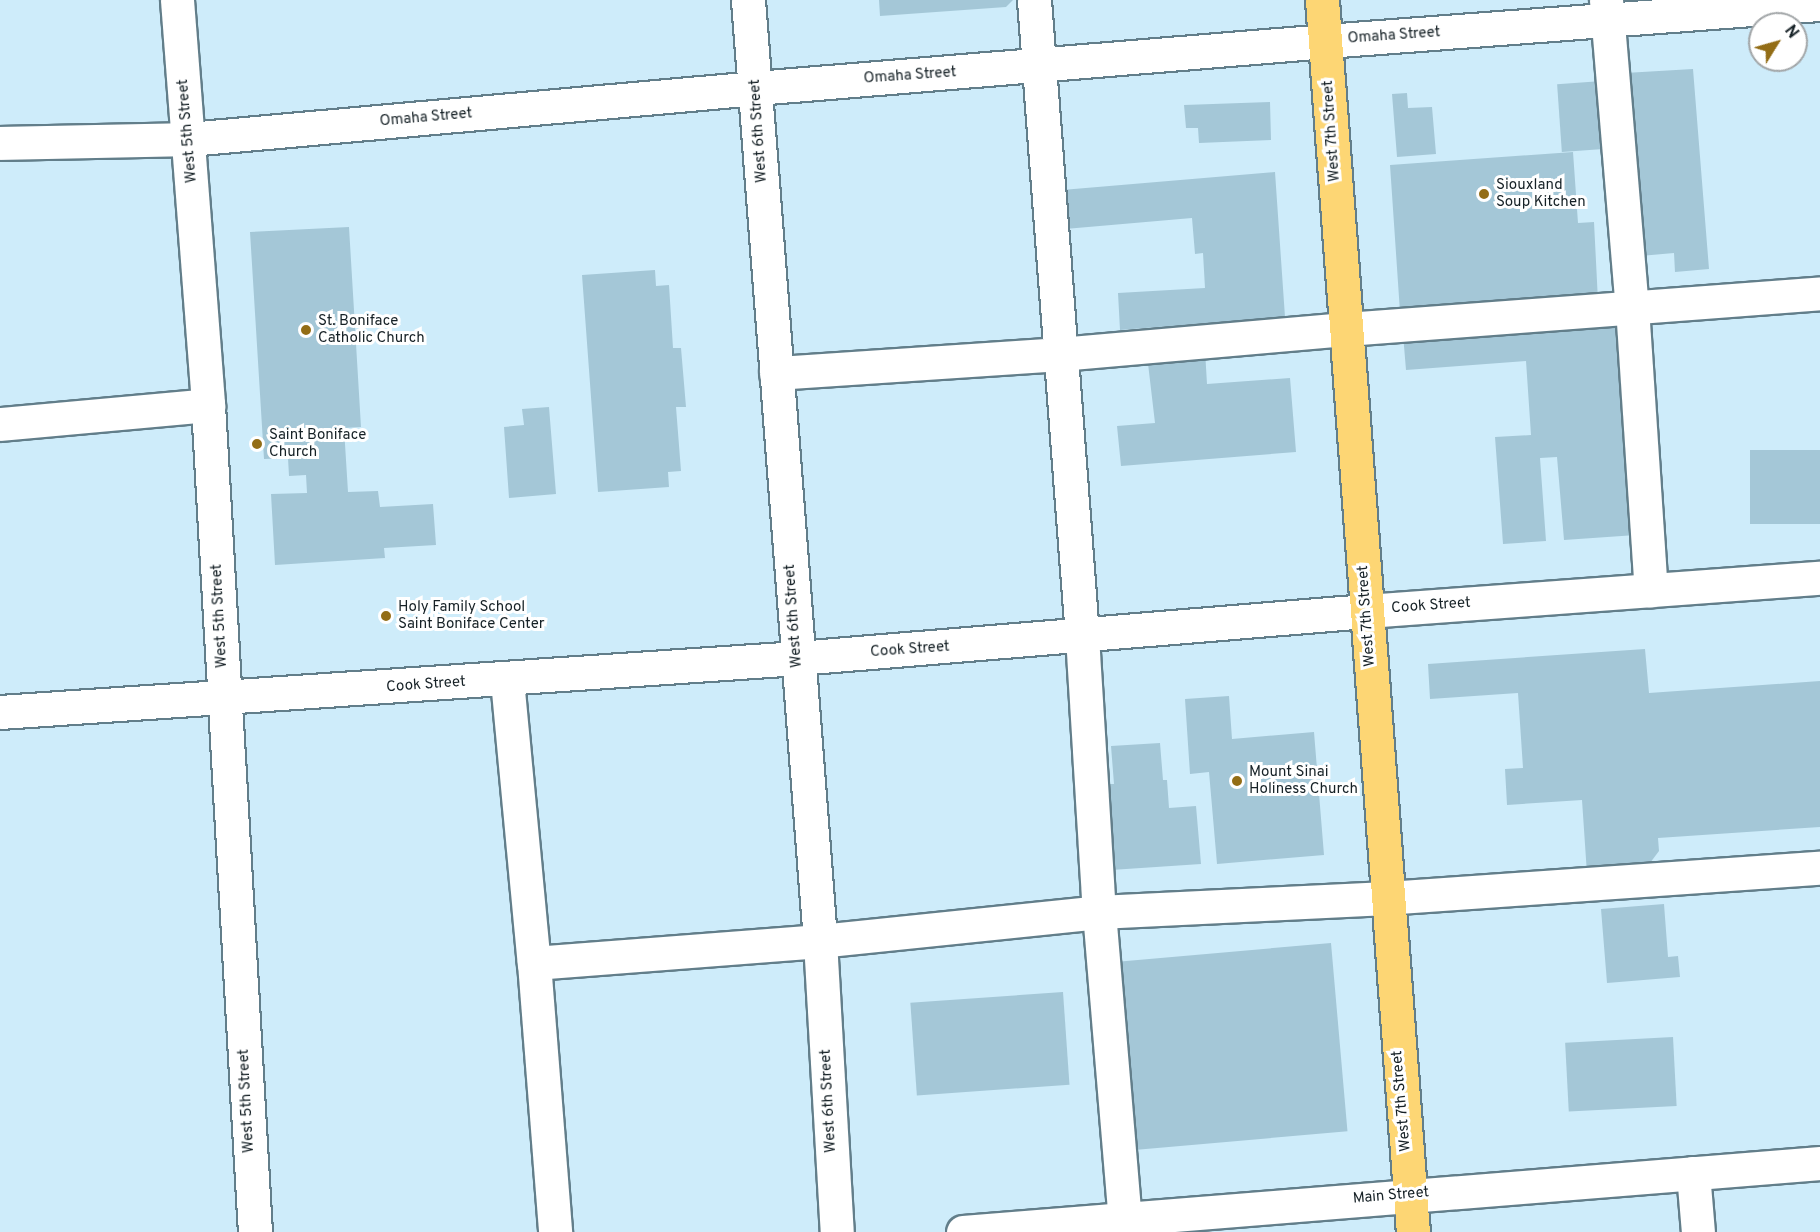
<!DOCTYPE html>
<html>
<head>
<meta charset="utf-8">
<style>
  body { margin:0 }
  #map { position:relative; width:1820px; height:1232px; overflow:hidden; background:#ceecfa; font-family:Overpass,sans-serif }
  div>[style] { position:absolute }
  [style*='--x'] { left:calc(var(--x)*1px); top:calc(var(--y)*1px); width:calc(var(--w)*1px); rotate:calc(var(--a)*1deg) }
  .building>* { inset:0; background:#a4c7d7; transform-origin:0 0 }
  .roads { filter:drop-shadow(2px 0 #627e8a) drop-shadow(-2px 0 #627e8a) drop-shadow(0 2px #627e8a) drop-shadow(0 -2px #627e8a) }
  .minor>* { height:33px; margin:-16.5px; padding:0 16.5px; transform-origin:16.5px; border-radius:16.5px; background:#fff }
  .major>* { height:33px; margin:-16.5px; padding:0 16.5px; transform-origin:16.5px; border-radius:16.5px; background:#fdd674 }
  .dots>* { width:16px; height:16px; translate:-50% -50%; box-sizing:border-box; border:3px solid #fff; border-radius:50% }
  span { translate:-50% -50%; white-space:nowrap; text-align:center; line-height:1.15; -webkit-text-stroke:6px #fff; paint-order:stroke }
  .street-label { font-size:15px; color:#162126 }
  .poi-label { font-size:15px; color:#162126 }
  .left { translate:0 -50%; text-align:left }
  .north { position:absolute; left:1748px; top:12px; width:60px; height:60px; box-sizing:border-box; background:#fff; border:2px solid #a2a6a8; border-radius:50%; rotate:53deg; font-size:16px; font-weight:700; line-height:24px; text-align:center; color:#162126 }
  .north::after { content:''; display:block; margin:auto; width:21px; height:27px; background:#936d16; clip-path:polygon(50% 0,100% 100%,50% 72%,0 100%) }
</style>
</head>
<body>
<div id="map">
  <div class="building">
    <div style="clip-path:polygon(879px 0,1013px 0,1006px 7px,880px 16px)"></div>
    <div style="clip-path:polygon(1693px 69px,1709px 269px,1675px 272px,1674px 253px,1640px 256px,1625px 73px)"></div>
    <div style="left:1602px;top:81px;width:68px;height:45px;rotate:86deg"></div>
    <div style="clip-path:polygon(1407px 93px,1408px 108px,1432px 107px,1436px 154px,1397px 157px,1392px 94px)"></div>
    <div style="clip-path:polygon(1270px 102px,1271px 140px,1199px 143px,1198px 128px,1186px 128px,1184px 105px)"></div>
    <div style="clip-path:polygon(1573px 152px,1578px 223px,1594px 222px,1598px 301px,1400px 312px,1390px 165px)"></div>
    <div style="clip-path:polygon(1275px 172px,1285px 317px,1120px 330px,1118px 293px,1205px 288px,1203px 253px,1195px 254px,1192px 218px,1065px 229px,1062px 190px)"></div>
    <div style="clip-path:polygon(349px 227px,361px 427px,344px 428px,348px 492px,378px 491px,380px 507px,433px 504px,436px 545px,384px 548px,385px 558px,275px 565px,271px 494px,307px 493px,306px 475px,289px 476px,288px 458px,264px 459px,250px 232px)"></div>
    <div style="clip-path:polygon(655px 270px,656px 286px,669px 285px,673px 348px,681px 348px,686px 407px,676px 407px,681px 471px,668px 472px,669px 487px,598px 492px,582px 275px)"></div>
    <div style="clip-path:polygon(1620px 319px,1636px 535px,1564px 540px,1557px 457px,1540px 458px,1546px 541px,1503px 544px,1495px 437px,1531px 435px,1526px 361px,1406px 370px,1403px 334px)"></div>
    <div style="clip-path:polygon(1205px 350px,1207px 384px,1290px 378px,1296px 452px,1121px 466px,1117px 426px,1155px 423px,1147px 355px)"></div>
    <div style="clip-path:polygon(549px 407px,556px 494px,509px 498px,504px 427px,524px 425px,522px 409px)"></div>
    <div style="left:1820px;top:450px;width:74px;height:70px;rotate:90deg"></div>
    <div style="clip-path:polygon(1645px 649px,1649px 693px,1820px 681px,1820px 827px,1658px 838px,1659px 851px,1644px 871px,1587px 874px,1582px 800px,1507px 805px,1505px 769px,1523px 768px,1518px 693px,1430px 699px,1428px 664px)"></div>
    <div style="clip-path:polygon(1229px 696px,1232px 739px,1314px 732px,1324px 855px,1217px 864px,1209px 772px,1190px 774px,1185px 699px)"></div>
    <div style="clip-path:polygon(1160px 743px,1163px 780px,1167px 780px,1169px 808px,1196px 806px,1201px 864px,1111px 870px,1104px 784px,1114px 784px,1111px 746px)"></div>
    <div style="clip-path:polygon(1664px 904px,1668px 957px,1678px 956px,1680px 977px,1607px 983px,1601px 909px)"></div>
    <div style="left:1331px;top:943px;width:189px;height:214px;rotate:85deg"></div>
    <div style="left:1063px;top:992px;width:93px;height:153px;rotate:86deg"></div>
    <div style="left:1673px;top:1037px;width:69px;height:108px;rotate:87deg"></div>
  </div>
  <div class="roads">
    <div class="minor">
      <div style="--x:177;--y:0;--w:406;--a:85.6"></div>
      <div style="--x:208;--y:405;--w:828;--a:86.75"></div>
      <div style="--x:748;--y:0;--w:944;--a:85.62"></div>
      <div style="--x:820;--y:941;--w:291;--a:86.7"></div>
      <div style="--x:1034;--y:0;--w:638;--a:85.68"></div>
      <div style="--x:1082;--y:636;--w:277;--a:86.5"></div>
      <div style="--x:1099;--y:912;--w:321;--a:85.2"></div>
      <div style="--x:1606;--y:0;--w:308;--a:85.2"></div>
      <div style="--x:1632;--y:307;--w:284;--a:86.2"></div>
      <div style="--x:0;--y:143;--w:189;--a:-1.2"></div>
      <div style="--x:189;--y:139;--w:569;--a:-5.14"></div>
      <div style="--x:756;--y:88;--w:572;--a:-4.71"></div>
      <div style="--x:1326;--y:41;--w:495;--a:-4.3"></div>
      <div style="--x:776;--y:373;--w:284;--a:-3.8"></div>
      <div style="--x:1059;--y:354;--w:288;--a:-5"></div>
      <div style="--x:1346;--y:329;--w:475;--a:-4.3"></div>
      <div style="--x:0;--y:424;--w:209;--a:-5.2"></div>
      <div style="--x:507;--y:680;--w:284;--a:84.6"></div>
      <div style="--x:534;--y:963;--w:270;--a:85.5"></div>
      <div style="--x:0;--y:712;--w:800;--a:-3.87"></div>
      <div style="--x:798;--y:658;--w:570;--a:-4.73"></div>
      <div style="--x:1366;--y:611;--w:455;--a:-4.2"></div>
      <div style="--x:534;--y:963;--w:287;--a:-4.4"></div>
      <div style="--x:820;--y:941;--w:281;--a:-5.9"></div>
      <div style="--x:1099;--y:912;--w:287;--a:-2.8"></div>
      <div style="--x:1386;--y:898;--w:435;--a:-4"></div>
      <div style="--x:1693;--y:1173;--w:59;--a:85.2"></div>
      <div style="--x:963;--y:1232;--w:860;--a:-4.6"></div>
    </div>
    <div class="major">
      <div style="--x:1322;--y:0;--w:1235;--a:85.78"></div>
    </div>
  </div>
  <div class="dots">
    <div style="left:1484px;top:194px;background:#936d16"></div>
    <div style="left:306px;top:330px;background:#936d16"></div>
    <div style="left:257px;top:444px;background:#936d16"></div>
    <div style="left:386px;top:616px;background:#936d16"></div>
    <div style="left:1237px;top:781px;background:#936d16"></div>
  </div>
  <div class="street-label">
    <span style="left:1394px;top:36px;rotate:-4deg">Omaha Street</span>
    <span style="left:910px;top:76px;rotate:-4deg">Omaha Street</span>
    <span style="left:426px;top:118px;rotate:-5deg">Omaha Street</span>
    <span style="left:188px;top:131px;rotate:-95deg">West 5th Street</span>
    <span style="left:759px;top:131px;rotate:-94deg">West 6th Street</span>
    <span style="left:1332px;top:131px;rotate:-94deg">West 7th Street</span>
    <span style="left:1431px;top:606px;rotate:-4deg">Cook Street</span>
    <span style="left:220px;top:616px;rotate:-93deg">West 5th Street</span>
    <span style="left:794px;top:616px;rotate:-94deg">West 6th Street</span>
    <span style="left:1367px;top:616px;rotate:-94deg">West 7th Street</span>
    <span style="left:910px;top:650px;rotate:-4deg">Cook Street</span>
    <span style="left:426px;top:685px;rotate:-4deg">Cook Street</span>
    <span style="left:247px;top:1101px;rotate:-93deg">West 5th Street</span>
    <span style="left:829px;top:1101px;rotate:-93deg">West 6th Street</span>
    <span style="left:1402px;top:1101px;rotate:-95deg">West 7th Street</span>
    <span style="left:1391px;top:1196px;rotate:-5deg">Main Street</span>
  </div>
  <div class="poi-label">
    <span class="left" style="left:1496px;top:194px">Siouxland<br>Soup Kitchen</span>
    <span class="left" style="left:318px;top:330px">St. Boniface<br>Catholic Church</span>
    <span class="left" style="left:269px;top:444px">Saint Boniface<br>Church</span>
    <span class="left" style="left:398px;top:616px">Holy Family School<br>Saint Boniface Center</span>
    <span class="left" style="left:1249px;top:781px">Mount Sinai<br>Holiness Church</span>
  </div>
  <div class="north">N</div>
</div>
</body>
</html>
